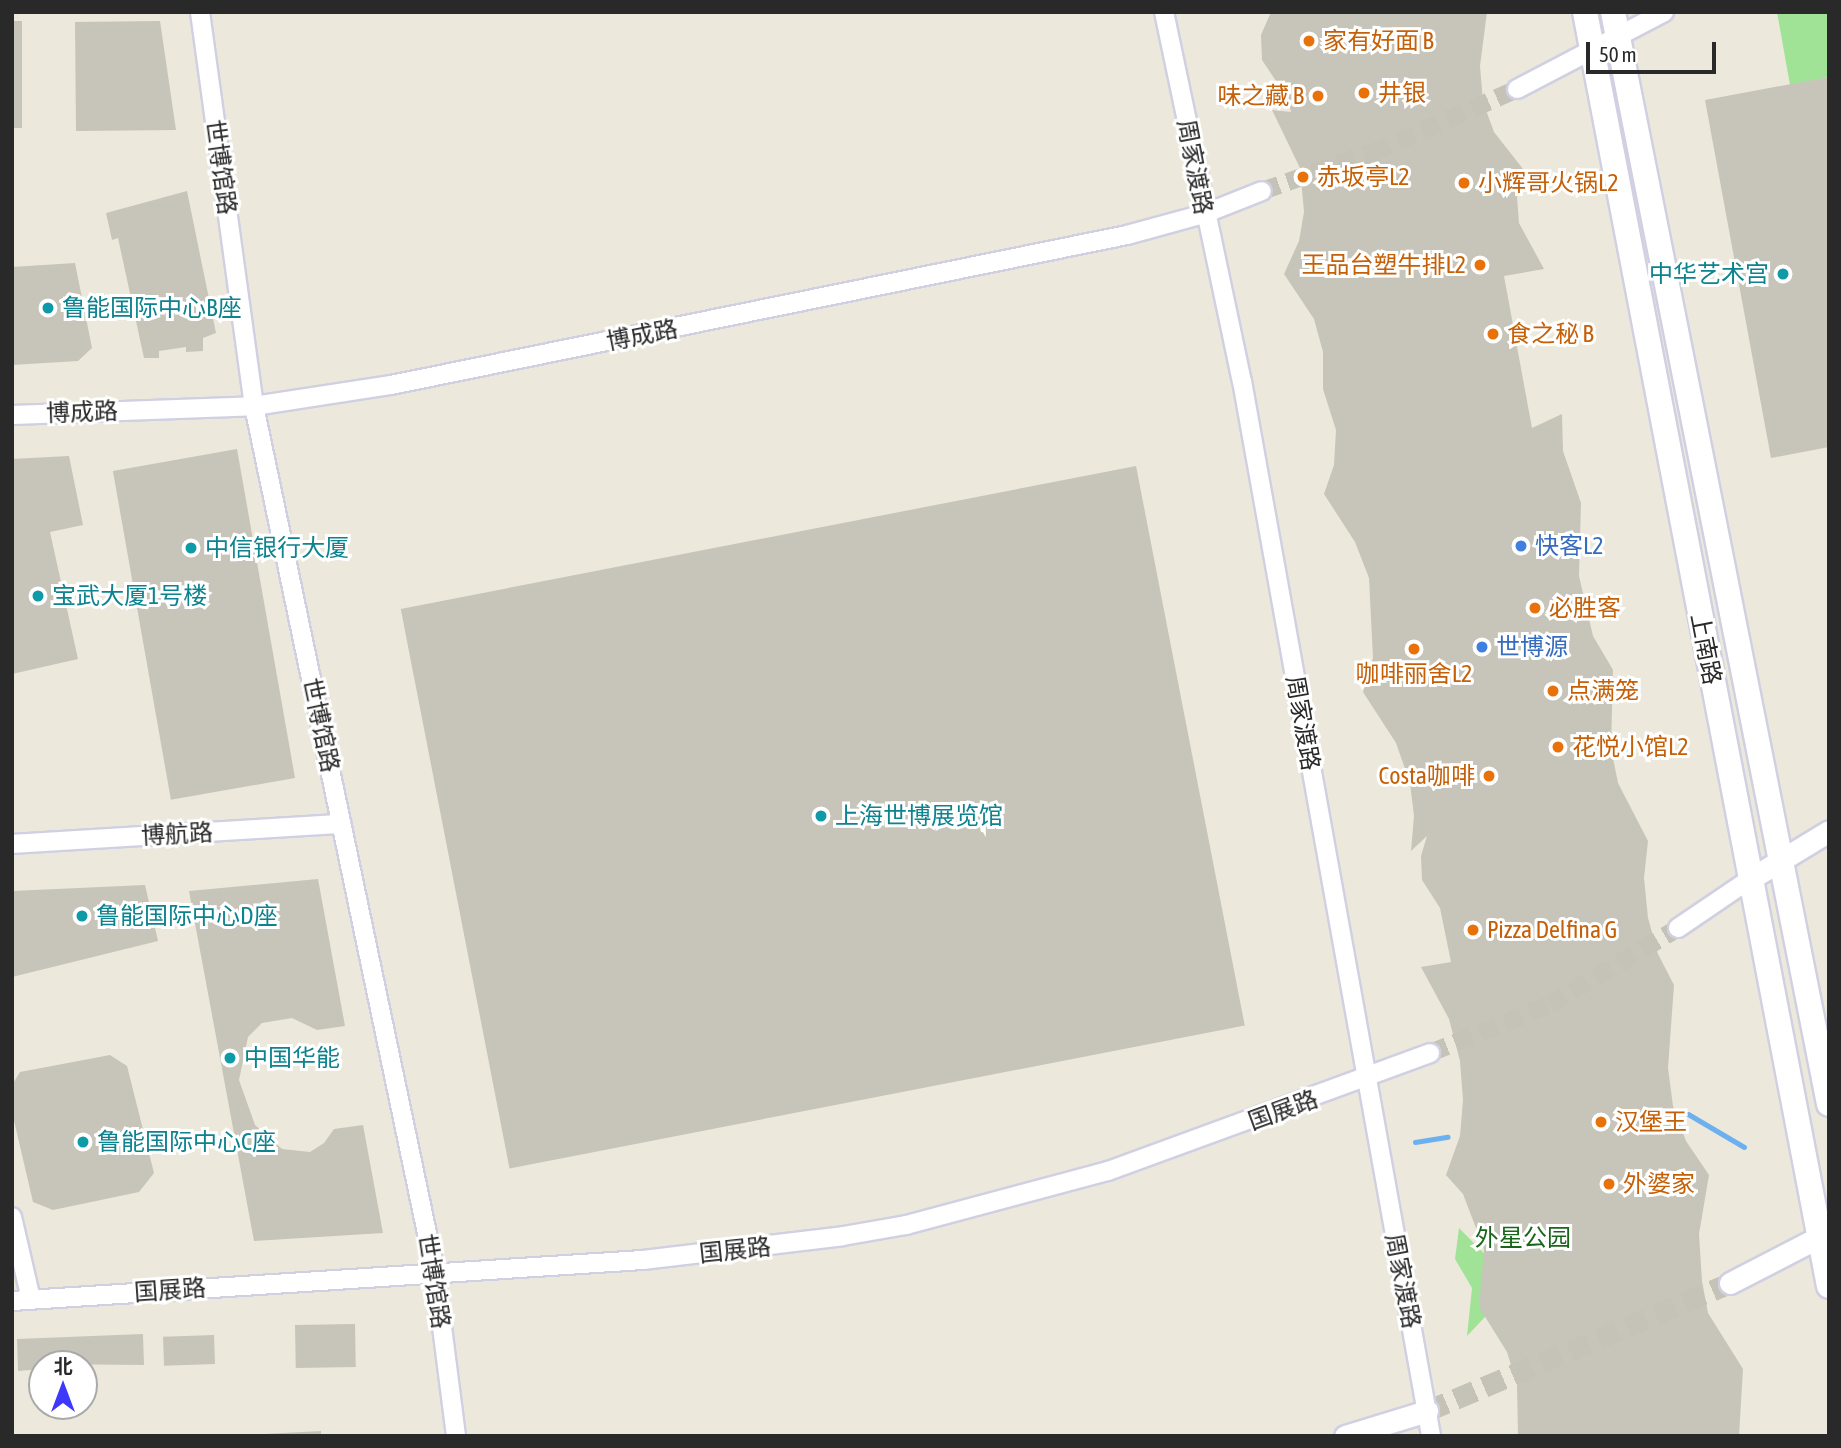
<!DOCTYPE html>
<html>
<head>
<meta charset="utf-8">
<style>
  body { margin:0 }
  #map { position:relative; width:1841px; height:1448px; overflow:hidden; background:#ece8db; font-family:"Asap Condensed","Noto Sans SC",sans-serif }
  div>[style] { position:absolute }
  [style*='--x'] { left:calc(var(--x)*1px); top:calc(var(--y)*1px); width:calc(var(--w)*1px); rotate:calc(var(--a)*1deg) }
  .green>* { inset:0; background:#a0e396 }
  .stream>* { height:5px; margin:-2.5px; padding:0 2.5px; transform-origin:2.5px; border-radius:2.5px; background:#6cb0ef }
  .building>* { inset:0; background:#c7c4ba; transform-origin:0 0 }
  .minor-tunnel>* { height:18px; margin-top:-9px; transform-origin:0; background:repeating-linear-gradient(90deg,#c5c2b7 0 18px,transparent 0 27px) }
  .tertiary-tunnel>* { height:21px; margin-top:-10.5px; transform-origin:0; background:repeating-linear-gradient(90deg,#c5c2b7 0 21px,transparent 0 31px) }
  .roads { filter:drop-shadow(2px 0 #d0d0e2) drop-shadow(-2px 0 #d0d0e2) drop-shadow(0 2px #d0d0e2) drop-shadow(0 -2px #d0d0e2) }
  .minor>* { height:18px; margin:-9px; padding:0 9px; transform-origin:9px; border-radius:9px; background:#fff }
  .tertiary>* { height:21px; margin:-10.5px; padding:0 10.5px; transform-origin:10.5px; border-radius:10.5px; background:#fff }
  .secondary>* { height:24px; margin:-12px; padding:0 12px; transform-origin:12px; border-radius:12px; background:#fff }
  .dots>* { width:19px; height:19px; translate:-50% -50%; box-sizing:border-box; border:4px solid #fff; border-radius:50% }
  span { translate:-50% -50%; white-space:nowrap; text-align:center; line-height:1.15; -webkit-text-stroke:6px #fff; paint-order:stroke }
  .food-label { font-size:24px; color:#c56008 }
  .left { translate:0 -50%; text-align:left }
  .right { translate:-100% -50%; text-align:right }
  .street-label { font-size:24px; color:#292929 }
  .culture-label { font-size:24px; color:#0d838f }
  .shop-label { font-size:24px; color:#366cbe }
  .park-label { font-size:24px; color:#19661a }
  .frame { position:absolute; inset:0; border:14px solid #292929; pointer-events:none }
  .north { position:absolute; left:28px; top:1350px; width:70px; height:70px; box-sizing:border-box; background:#fff; border:2px solid #a9a9a9; border-radius:50%; rotate:0deg; font-size:19px; font-weight:700; line-height:28px; text-align:center; color:#292929 }
  .north::after { content:''; display:block; margin:auto; width:24px; height:32px; background:#3e38fb; clip-path:polygon(50% 0,100% 100%,50% 72%,0 100%) }
  .scale { position:absolute; left:1586px; top:42px; width:130px; height:32px; box-sizing:border-box; border:4px solid #292929; border-top:0; padding-left:9px; font-size:21px; line-height:24px; white-space:nowrap; color:#292929; -webkit-text-stroke:5px #fff; paint-order:stroke }
</style>
</head>
<body>
<div id="map">
  <div class="green">
    <div style="clip-path:polygon(1777px 12px,1829px 12px,1829px 77px,1790px 85px)"></div>
    <div style="clip-path:polygon(1459px 1228px,1509px 1279px,1503px 1298px,1467px 1336px,1472px 1288px,1455px 1259px)"></div>
  </div>
  <div class="stream">
    <div style="--x:1688;--y:1114;--w:65;--a:30.5"></div>
    <div style="--x:1415;--y:1142;--w:33;--a:-9"></div>
  </div>
  <div class="building">
    <div style="clip-path:polygon(1271px 12px,1487px 12px,1480px 66px,1483px 102px,1494px 132px,1523px 169px,1517px 197px,1519px 223px,1544px 269px,1504px 276px,1532px 428px,1562px 414px,1563px 451px,1581px 503px,1579px 576px,1593px 636px,1613px 670px,1611px 748px,1618px 783px,1648px 841px,1644px 878px,1648px 918px,1658px 954px,1674px 985px,1668px 1068px,1673px 1106px,1686px 1141px,1709px 1175px,1699px 1234px,1702px 1281px,1708px 1313px,1743px 1369px,1739px 1436px,1518px 1436px,1517px 1384px,1507px 1352px,1479px 1307px,1484px 1249px,1463px 1194px,1446px 1175px,1460px 1136px,1463px 1100px,1460px 1061px,1449px 1019px,1421px 967px,1451px 962px,1440px 908px,1422px 880px,1421px 856px,1427px 836px,1411px 851px,1414px 816px,1410px 783px,1396px 743px,1363px 692px,1373px 658px,1369px 578px,1355px 542px,1324px 494px,1334px 465px,1336px 430px,1323px 389px,1323px 352px,1314px 319px,1284px 274px,1299px 241px,1304px 212px,1300px 168px,1272px 110px,1291px 112px,1288px 99px,1262px 60px,1261px 35px)"></div>
    <div style="left:12px;top:21px;width:10px;height:107px"></div>
    <div style="clip-path:polygon(160px 21px,176px 130px,76px 131px,75px 22px)"></div>
    <div style="clip-path:polygon(1829px 77px,1829px 447px,1771px 458px,1705px 100px)"></div>
    <div style="clip-path:polygon(187px 191px,216px 333px,203px 338px,203px 351px,186px 352px,186px 347px,159px 351px,159px 358px,144px 358px,118px 238px,112px 240px,106px 213px)"></div>
    <div style="clip-path:polygon(75px 263px,92px 348px,78px 361px,12px 365px,12px 267px)"></div>
    <div style="left:237px;top:449px;width:334px;height:126px;rotate:80deg"></div>
    <div style="clip-path:polygon(69px 456px,83px 525px,50px 532px,78px 659px,12px 674px,12px 459px)"></div>
    <div style="left:1136px;top:466px;width:570px;height:749px;rotate:79deg"></div>
    <div style="clip-path:polygon(318px 879px,345px 1026px,317px 1030px,292px 1018px,262px 1023px,248px 1037px,239px 1080px,255px 1125px,282px 1149px,310px 1152px,324px 1143px,334px 1129px,363px 1125px,383px 1233px,254px 1241px,189px 891px)"></div>
    <div style="clip-path:polygon(145px 885px,158px 941px,12px 977px,12px 891px)"></div>
    <div style="clip-path:polygon(110px 1055px,127px 1066px,154px 1173px,139px 1192px,53px 1210px,33px 1202px,12px 1112px,12px 1085px,20px 1072px)"></div>
    <div style="left:355px;top:1324px;width:43px;height:60px;rotate:89deg"></div>
    <div style="clip-path:polygon(143px 1334px,144px 1365px,42px 1364px,42px 1369px,18px 1371px,17px 1339px)"></div>
    <div style="left:214px;top:1335px;width:29px;height:51px;rotate:88deg"></div>
    <div style="clip-path:polygon(321px 1431px,321px 1436px,264px 1436px,264px 1434px)"></div>
  </div>
  <div class="minor-tunnel">
    <div style="--x:1262;--y:191;--w:118;--a:-19.4"></div>
    <div style="--x:1373;--y:152;--w:157;--a:-23.6"></div>
    <div style="--x:1430;--y:1053;--w:128;--a:-22"></div>
    <div style="--x:1549;--y:1005;--w:150;--a:-30.8"></div>
  </div>
  <div class="tertiary-tunnel">
    <div style="--x:1427;--y:1411;--w:329;--a:-22.9"></div>
  </div>
  <div class="roads">
    <div class="minor">
      <div style="--x:200;--y:12;--w:398;--a:82.2"></div>
      <div style="--x:254;--y:406;--w:885;--a:78.19"></div>
      <div style="--x:435;--y:1272;--w:165;--a:82.7"></div>
      <div style="--x:1164;--y:12;--w:377;--a:78.1"></div>
      <div style="--x:1242;--y:381;--w:1072;--a:79.84"></div>
      <div style="--x:1517;--y:89;--w:166;--a:-27.6"></div>
      <div style="--x:12;--y:415;--w:242;--a:-2.1"></div>
      <div style="--x:254;--y:406;--w:139;--a:-8.7"></div>
      <div style="--x:391;--y:385;--w:751;--a:-11.52"></div>
      <div style="--x:1127;--y:235;--w:80;--a:-15.3"></div>
      <div style="--x:1204;--y:214;--w:62;--a:-21.6"></div>
      <div style="--x:12;--y:844;--w:330;--a:-3.5"></div>
      <div style="--x:1678;--y:928;--w:87;--a:-34.2"></div>
      <div style="--x:12;--y:1217;--w:84;--a:77"></div>
      <div style="--x:12;--y:1301;--w:632;--a:-3.72"></div>
      <div style="--x:643;--y:1260;--w:201;--a:-6.8"></div>
      <div style="--x:843;--y:1236;--w:64;--a:-9.9"></div>
      <div style="--x:906;--y:1225;--w:209;--a:-15"></div>
      <div style="--x:1108;--y:1171;--w:343;--a:-20.1"></div>
    </div>
    <div class="tertiary">
      <div style="--x:1750;--y:879;--w:92;--a:-31.3"></div>
      <div style="--x:1730;--y:1283;--w:111;--a:-27.3"></div>
      <div style="--x:1345;--y:1436;--w:86;--a:-17"></div>
    </div>
    <div class="secondary">
      <div style="--x:1585;--y:12;--w:1297;--a:79.16"></div>
      <div style="--x:1613;--y:12;--w:1113;--a:78.81"></div>
    </div>
  </div>
  <div class="dots">
    <div style="left:1309px;top:41px;background:#e8710a"></div>
    <div style="left:1364px;top:93px;background:#e8710a"></div>
    <div style="left:1318px;top:96px;background:#e8710a"></div>
    <div style="left:1303px;top:177px;background:#e8710a"></div>
    <div style="left:1464px;top:183px;background:#e8710a"></div>
    <div style="left:1480px;top:265px;background:#e8710a"></div>
    <div style="left:1783px;top:274px;background:#0f9aa8"></div>
    <div style="left:48px;top:308px;background:#0f9aa8"></div>
    <div style="left:1493px;top:334px;background:#e8710a"></div>
    <div style="left:1521px;top:546px;background:#3f7fe0"></div>
    <div style="left:191px;top:548px;background:#0f9aa8"></div>
    <div style="left:38px;top:596px;background:#0f9aa8"></div>
    <div style="left:1535px;top:608px;background:#e8710a"></div>
    <div style="left:1482px;top:647px;background:#3f7fe0"></div>
    <div style="left:1414px;top:649px;background:#e8710a"></div>
    <div style="left:1553px;top:691px;background:#e8710a"></div>
    <div style="left:1558px;top:747px;background:#e8710a"></div>
    <div style="left:1489px;top:776px;background:#e8710a"></div>
    <div style="left:821px;top:816px;background:#0f9aa8"></div>
    <div style="left:82px;top:916px;background:#0f9aa8"></div>
    <div style="left:1473px;top:930px;background:#e8710a"></div>
    <div style="left:230px;top:1058px;background:#0f9aa8"></div>
    <div style="left:1601px;top:1122px;background:#e8710a"></div>
    <div style="left:83px;top:1142px;background:#0f9aa8"></div>
    <div style="left:1609px;top:1184px;background:#e8710a"></div>
  </div>
  <div class="food-label">
    <span class="left" style="left:1323px;top:41px">家有好面 B</span>
    <span class="left" style="left:1378px;top:93px">井银</span>
    <span class="right" style="left:1304px;top:96px">味之藏 B</span>
    <span class="left" style="left:1317px;top:177px">赤坂亭L2</span>
    <span class="left" style="left:1478px;top:183px">小辉哥火锅L2</span>
    <span class="right" style="left:1466px;top:265px">王品台塑牛排L2</span>
    <span class="left" style="left:1507px;top:334px">食之秘 B</span>
    <span class="left" style="left:1549px;top:608px">必胜客</span>
    <span style="left:1414px;top:674px">咖啡丽舍L2</span>
    <span class="left" style="left:1567px;top:691px">点满笼</span>
    <span class="left" style="left:1572px;top:747px">花悦小馆L2</span>
    <span class="right" style="left:1475px;top:776px">Costa咖啡</span>
    <span class="left" style="left:1487px;top:930px">Pizza Delfina G</span>
    <span class="left" style="left:1615px;top:1122px">汉堡王</span>
    <span class="left" style="left:1623px;top:1184px">外婆家</span>
  </div>
  <div class="street-label">
    <span style="left:221px;top:167px;rotate:82deg">世博馆路</span>
    <span style="left:1195px;top:167px;rotate:79deg">周家渡路</span>
    <span style="left:642px;top:335px;rotate:-11deg">博成路</span>
    <span style="left:82px;top:412px;rotate:-2deg">博成路</span>
    <span style="left:1706px;top:649px;rotate:79deg">上南路</span>
    <span style="left:1303px;top:723px;rotate:80deg">周家渡路</span>
    <span style="left:321px;top:725px;rotate:78deg">世博馆路</span>
    <span style="left:177px;top:834px;rotate:-3deg">博航路</span>
    <span style="left:1283px;top:1110px;rotate:-20deg">国展路</span>
    <span style="left:735px;top:1250px;rotate:-6deg">国展路</span>
    <span style="left:434px;top:1281px;rotate:81deg">世博馆路</span>
    <span style="left:1403px;top:1281px;rotate:79deg">周家渡路</span>
    <span style="left:170px;top:1290px;rotate:-4deg">国展路</span>
  </div>
  <div class="culture-label">
    <span class="right" style="left:1769px;top:274px">中华艺术宫</span>
    <span class="left" style="left:62px;top:308px">鲁能国际中心B座</span>
    <span class="left" style="left:205px;top:548px">中信银行大厦</span>
    <span class="left" style="left:52px;top:596px">宝武大厦1号楼</span>
    <span class="left" style="left:835px;top:816px">上海世博展览馆</span>
    <span class="left" style="left:96px;top:916px">鲁能国际中心D座</span>
    <span class="left" style="left:244px;top:1058px">中国华能</span>
    <span class="left" style="left:97px;top:1142px">鲁能国际中心C座</span>
  </div>
  <div class="shop-label">
    <span class="left" style="left:1535px;top:546px">快客L2</span>
    <span class="left" style="left:1496px;top:647px">世博源</span>
  </div>
  <div class="park-label">
    <span style="left:1523px;top:1238px">外星公园</span>
  </div>
  <div class="frame"></div>
  <div class="north">北</div>
  <div class="scale">50 m</div>
</div>
</body>
</html>
